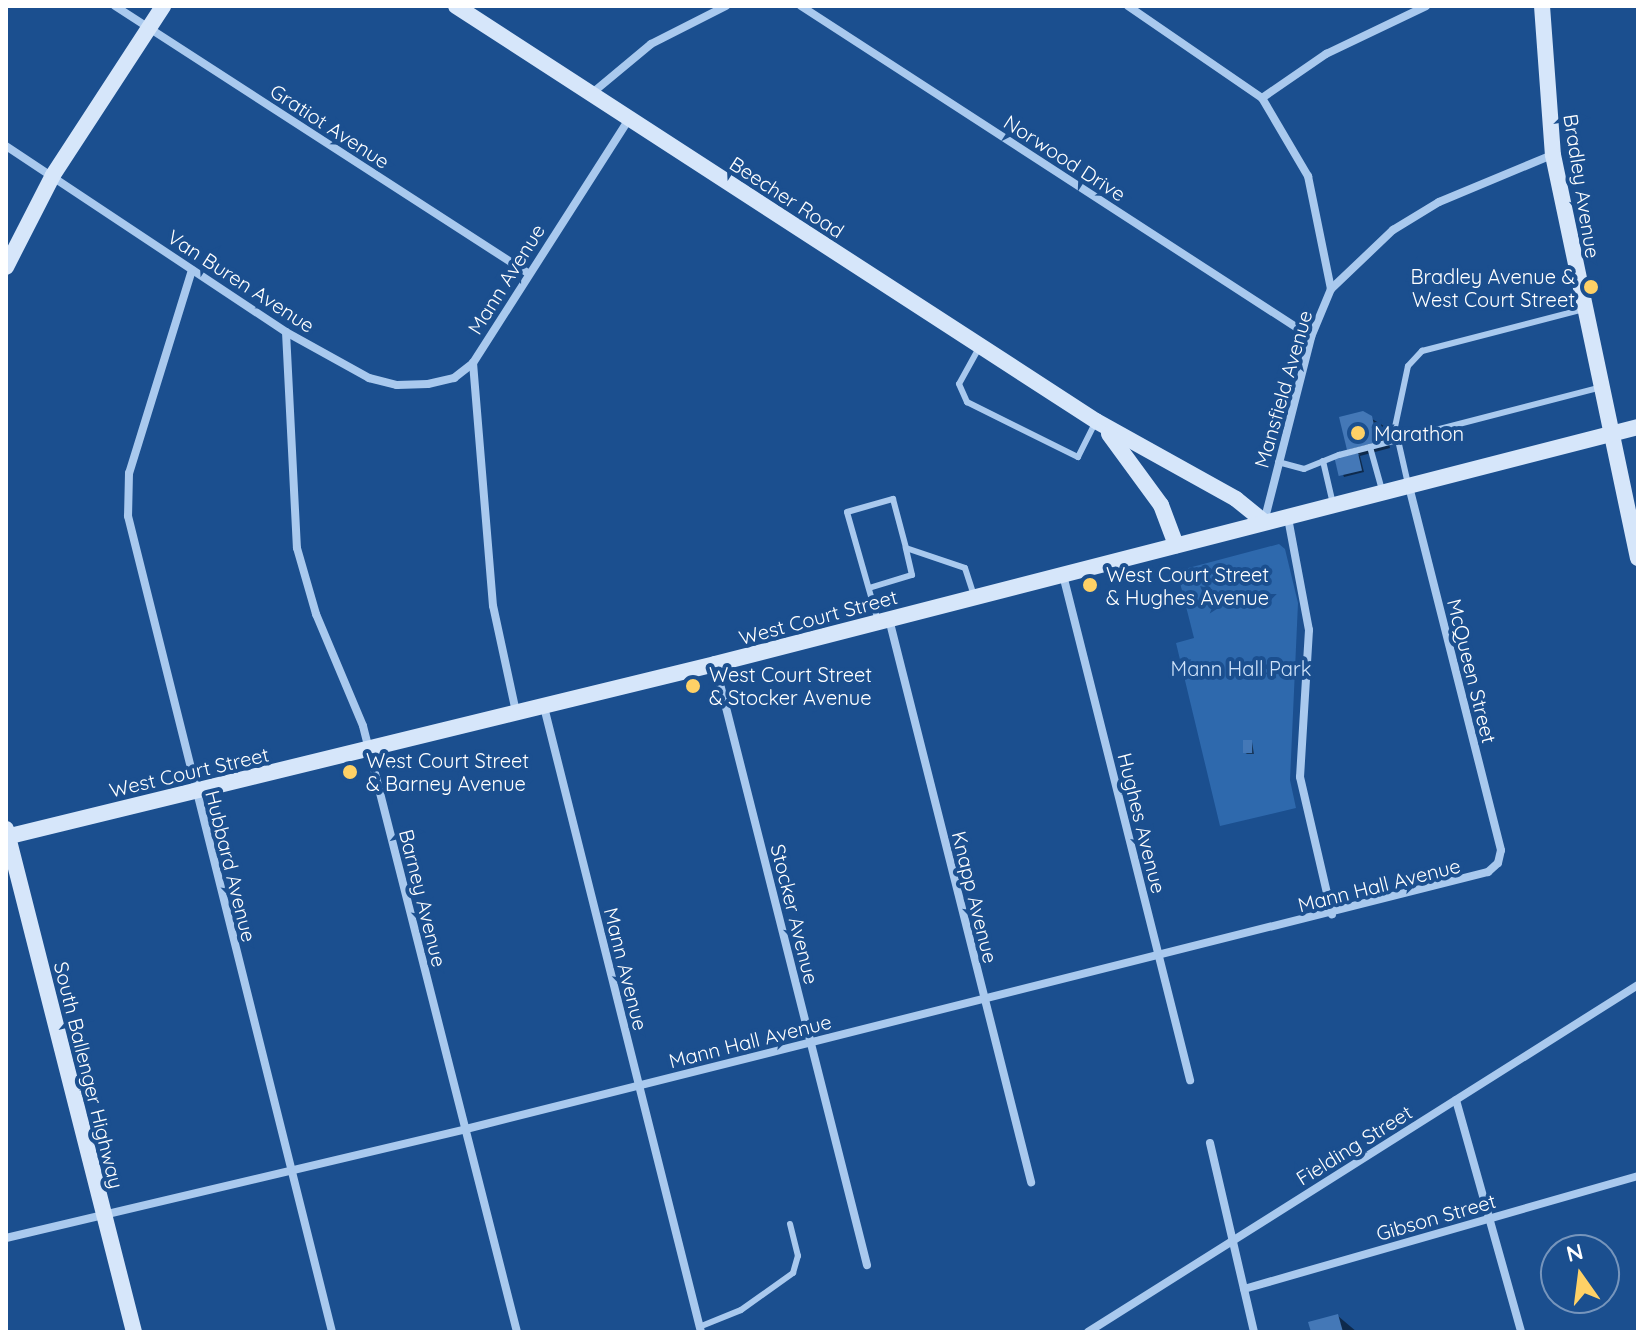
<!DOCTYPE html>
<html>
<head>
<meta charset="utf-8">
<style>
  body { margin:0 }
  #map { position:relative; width:1644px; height:1338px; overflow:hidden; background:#1b4f8f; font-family:Quicksand,sans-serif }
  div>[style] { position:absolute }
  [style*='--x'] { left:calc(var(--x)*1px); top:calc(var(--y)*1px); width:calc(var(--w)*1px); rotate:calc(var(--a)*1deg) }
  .green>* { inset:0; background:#2e69ad }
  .shadow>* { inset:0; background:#0007 }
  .building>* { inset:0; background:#4478b7; transform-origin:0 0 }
  .lane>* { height:6px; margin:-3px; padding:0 3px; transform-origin:3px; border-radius:3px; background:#a9c9ee }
  .street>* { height:8px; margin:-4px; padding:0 4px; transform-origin:4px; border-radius:4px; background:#a9c9ee }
  .secondary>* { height:16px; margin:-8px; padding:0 8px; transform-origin:8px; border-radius:8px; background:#d6e6fa }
  .dots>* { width:22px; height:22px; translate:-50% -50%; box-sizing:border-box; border:4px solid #1b4f8f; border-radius:50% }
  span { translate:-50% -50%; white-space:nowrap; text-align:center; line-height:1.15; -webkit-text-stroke:8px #1b4f8f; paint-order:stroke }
  .street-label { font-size:20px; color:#fff }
  .poi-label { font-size:20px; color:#fff }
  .right { translate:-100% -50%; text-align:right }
  .left { translate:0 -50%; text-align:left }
  .park-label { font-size:20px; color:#cfe3fa }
  .frame { position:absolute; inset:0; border:8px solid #fff; pointer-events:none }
  .north { position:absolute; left:1540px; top:1234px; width:80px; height:80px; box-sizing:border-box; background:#1b4f8f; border:2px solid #7695bc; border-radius:50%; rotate:346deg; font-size:22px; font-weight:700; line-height:32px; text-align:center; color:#fff }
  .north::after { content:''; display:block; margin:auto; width:28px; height:36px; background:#ffd166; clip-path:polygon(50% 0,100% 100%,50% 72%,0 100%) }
</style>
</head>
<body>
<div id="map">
  <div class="green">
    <div style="clip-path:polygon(1279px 544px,1285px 549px,1298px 603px,1290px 780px,1296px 808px,1220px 826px,1176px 643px,1194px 638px,1177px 571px)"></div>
  </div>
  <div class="shadow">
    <div style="clip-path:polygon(1362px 413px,1384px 426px,1390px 448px,1360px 456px,1364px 472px,1344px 477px,1337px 460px,1360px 455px,1349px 448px)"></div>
    <div style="clip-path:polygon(1252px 742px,1254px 754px,1247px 754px,1244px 752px)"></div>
    <div style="clip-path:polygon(1338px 1316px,1357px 1332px,1313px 1332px)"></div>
  </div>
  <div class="building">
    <div style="clip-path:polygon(1363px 411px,1372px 416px,1378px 442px,1347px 450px,1339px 417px)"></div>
    <div style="left:1358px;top:453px;width:18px;height:24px;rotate:77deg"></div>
    <div style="left:1243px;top:740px;width:9px;height:13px"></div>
    <div style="clip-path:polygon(1338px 1314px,1343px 1332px,1311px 1332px,1308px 1322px)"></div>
  </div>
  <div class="lane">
    <div style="--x:980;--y:346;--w:43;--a:118.9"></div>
    <div style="--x:959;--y:384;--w:20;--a:66"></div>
    <div style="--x:967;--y:402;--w:124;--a:26.4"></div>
    <div style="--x:1078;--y:457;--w:40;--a:-63.4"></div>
    <div style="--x:1370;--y:447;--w:45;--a:74.4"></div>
    <div style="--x:1323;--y:461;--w:44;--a:76.9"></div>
    <div style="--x:1278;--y:462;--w:27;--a:15"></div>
    <div style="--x:1304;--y:469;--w:38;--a:-22"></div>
    <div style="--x:1339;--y:455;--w:268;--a:-14.5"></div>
    <div style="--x:1408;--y:484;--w:58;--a:-102.8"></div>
    <div style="--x:1395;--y:427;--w:62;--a:-78"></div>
    <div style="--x:1408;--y:366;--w:21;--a:-47"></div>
    <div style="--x:1422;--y:351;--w:167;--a:-14.5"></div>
    <div style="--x:869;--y:588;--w:45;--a:-16.8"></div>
    <div style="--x:912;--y:575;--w:28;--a:-103"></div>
    <div style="--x:878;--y:621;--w:113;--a:-105.9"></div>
    <div style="--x:847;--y:512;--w:48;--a:-15.8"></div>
    <div style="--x:893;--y:499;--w:51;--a:75.1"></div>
    <div style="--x:906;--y:548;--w:62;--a:18.7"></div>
    <div style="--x:965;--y:568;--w:28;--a:72"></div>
    <div style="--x:699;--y:1327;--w:45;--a:-22"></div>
    <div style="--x:741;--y:1310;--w:64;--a:-35.4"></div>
    <div style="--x:793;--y:1273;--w:18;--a:-74"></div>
    <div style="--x:798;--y:1256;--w:33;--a:-104"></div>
  </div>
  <div class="street">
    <div style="--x:115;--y:6;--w:491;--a:32.9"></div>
    <div style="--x:801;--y:6;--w:608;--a:32.98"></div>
    <div style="--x:1128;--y:6;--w:163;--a:34.5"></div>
    <div style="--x:1262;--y:98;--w:91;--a:59.5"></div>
    <div style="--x:1308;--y:176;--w:115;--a:78.5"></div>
    <div style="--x:591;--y:94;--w:78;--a:-39.8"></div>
    <div style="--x:651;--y:44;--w:84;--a:-26.9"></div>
    <div style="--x:1262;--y:98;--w:78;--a:-34.5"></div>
    <div style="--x:1326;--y:54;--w:111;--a:-25.6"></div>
    <div style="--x:6;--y:146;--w:336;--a:33.6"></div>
    <div style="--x:286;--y:332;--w:95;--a:29"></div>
    <div style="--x:369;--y:378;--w:29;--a:14"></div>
    <div style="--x:397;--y:385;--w:31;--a:-2"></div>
    <div style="--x:428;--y:384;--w:27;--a:-13"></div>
    <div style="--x:454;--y:378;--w:24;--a:-38"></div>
    <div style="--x:192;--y:270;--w:213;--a:107.2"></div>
    <div style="--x:129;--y:473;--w:43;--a:91.3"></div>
    <div style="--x:128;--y:516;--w:841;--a:75.96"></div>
    <div style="--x:286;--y:332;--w:216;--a:87.1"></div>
    <div style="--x:297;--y:548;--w:69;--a:73.9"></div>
    <div style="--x:316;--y:614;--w:121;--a:67.2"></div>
    <div style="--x:363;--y:726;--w:625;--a:75.74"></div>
    <div style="--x:1288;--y:518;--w:114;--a:79.4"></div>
    <div style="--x:1309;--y:630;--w:147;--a:93.5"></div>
    <div style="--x:1300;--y:777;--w:141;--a:76.9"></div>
    <div style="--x:1264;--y:522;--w:191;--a:-75.7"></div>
    <div style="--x:1311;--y:337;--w:52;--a:-67.4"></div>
    <div style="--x:1331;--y:289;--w:86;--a:-43.6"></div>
    <div style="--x:1393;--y:230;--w:54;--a:-31.3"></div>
    <div style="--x:1439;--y:202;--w:122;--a:-22.6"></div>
    <div style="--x:1063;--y:575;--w:521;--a:75.88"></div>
    <div style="--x:889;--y:619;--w:581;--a:75.84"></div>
    <div style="--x:715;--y:664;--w:620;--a:75.81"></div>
    <div style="--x:544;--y:707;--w:644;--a:75.9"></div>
    <div style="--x:516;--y:712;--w:108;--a:-102.2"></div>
    <div style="--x:493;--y:606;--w:244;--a:-94.7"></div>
    <div style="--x:473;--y:363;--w:290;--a:-57.4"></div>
    <div style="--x:1456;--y:1100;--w:241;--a:74.3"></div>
    <div style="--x:1210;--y:1143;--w:194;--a:76.9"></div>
    <div style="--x:6;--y:1238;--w:473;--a:-13.3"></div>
    <div style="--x:466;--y:1129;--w:1054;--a:-14.12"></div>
    <div style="--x:1488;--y:872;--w:13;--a:-42"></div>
    <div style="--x:1498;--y:863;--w:13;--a:-77"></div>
    <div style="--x:1501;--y:850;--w:374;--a:-104.2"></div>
    <div style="--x:1244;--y:1289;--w:410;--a:-16"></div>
    <div style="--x:1088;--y:1332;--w:650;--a:-32.25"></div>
  </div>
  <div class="secondary">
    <div style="--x:456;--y:6;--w:763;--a:32.96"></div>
    <div style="--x:1096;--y:421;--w:160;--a:29.1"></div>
    <div style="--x:1236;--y:499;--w:36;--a:39"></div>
    <div style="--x:1542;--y:6;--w:149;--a:85.8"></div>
    <div style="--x:1553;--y:155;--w:412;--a:78.1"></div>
    <div style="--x:6;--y:267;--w:103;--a:-62.9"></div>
    <div style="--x:53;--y:175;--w:202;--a:-56.9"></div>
    <div style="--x:1109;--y:434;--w:88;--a:53.8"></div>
    <div style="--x:1161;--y:505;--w:43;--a:69.4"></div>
    <div style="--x:6;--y:829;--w:519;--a:75.72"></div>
    <div style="--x:6;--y:837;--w:730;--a:-13.71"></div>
    <div style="--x:715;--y:664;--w:953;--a:-14.4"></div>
  </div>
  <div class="dots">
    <div style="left:1591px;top:287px;background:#ffd166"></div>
    <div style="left:1358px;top:433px;background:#ffd166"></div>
    <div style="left:1090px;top:585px;background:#ffd166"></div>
    <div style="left:693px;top:686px;background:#ffd166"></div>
    <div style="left:350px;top:772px;background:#ffd166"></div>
  </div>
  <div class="street-label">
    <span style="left:330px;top:126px;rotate:33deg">Gratiot Avenue</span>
    <span style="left:1065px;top:158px;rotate:33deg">Norwood Drive</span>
    <span style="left:1582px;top:186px;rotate:81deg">Bradley Avenue</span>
    <span style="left:787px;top:197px;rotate:33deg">Beecher Road</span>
    <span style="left:506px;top:279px;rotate:-58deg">Mann Avenue</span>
    <span style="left:241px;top:281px;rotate:33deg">Van Buren Avenue</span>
    <span style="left:1283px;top:389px;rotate:-74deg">Mansfield Avenue</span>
    <span style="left:818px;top:617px;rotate:-15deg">West Court Street</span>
    <span style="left:1472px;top:671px;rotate:76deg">McQueen Street</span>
    <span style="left:189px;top:772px;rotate:-13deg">West Court Street</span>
    <span style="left:1142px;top:823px;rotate:76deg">Hughes Avenue</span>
    <span style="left:231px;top:866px;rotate:76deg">Hubbard Avenue</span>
    <span style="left:1379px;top:885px;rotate:-14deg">Mann Hall Avenue</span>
    <span style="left:975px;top:897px;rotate:76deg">Knapp Avenue</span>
    <span style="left:423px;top:898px;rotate:76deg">Barney Avenue</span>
    <span style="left:795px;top:914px;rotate:76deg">Stocker Avenue</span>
    <span style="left:626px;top:969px;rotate:76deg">Mann Avenue</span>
    <span style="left:750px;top:1041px;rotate:-14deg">Mann Hall Avenue</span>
    <span style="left:89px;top:1075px;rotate:76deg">South Ballenger Highway</span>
    <span style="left:1354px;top:1145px;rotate:-32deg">Fielding Street</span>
    <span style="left:1436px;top:1217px;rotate:-16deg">Gibson Street</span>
  </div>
  <div class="poi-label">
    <span class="right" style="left:1575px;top:288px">Bradley Avenue &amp;<br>West Court Street</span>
    <span class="left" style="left:1374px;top:433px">Marathon</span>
    <span class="left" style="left:1106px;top:586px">West Court Street<br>&amp; Hughes Avenue</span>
    <span class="left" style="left:709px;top:686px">West Court Street<br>&amp; Stocker Avenue</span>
    <span class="left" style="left:366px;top:772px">West Court Street<br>&amp; Barney Avenue</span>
  </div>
  <div class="park-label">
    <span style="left:1241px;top:668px">Mann Hall Park</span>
  </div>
  <div class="frame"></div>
  <div class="north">N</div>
</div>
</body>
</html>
